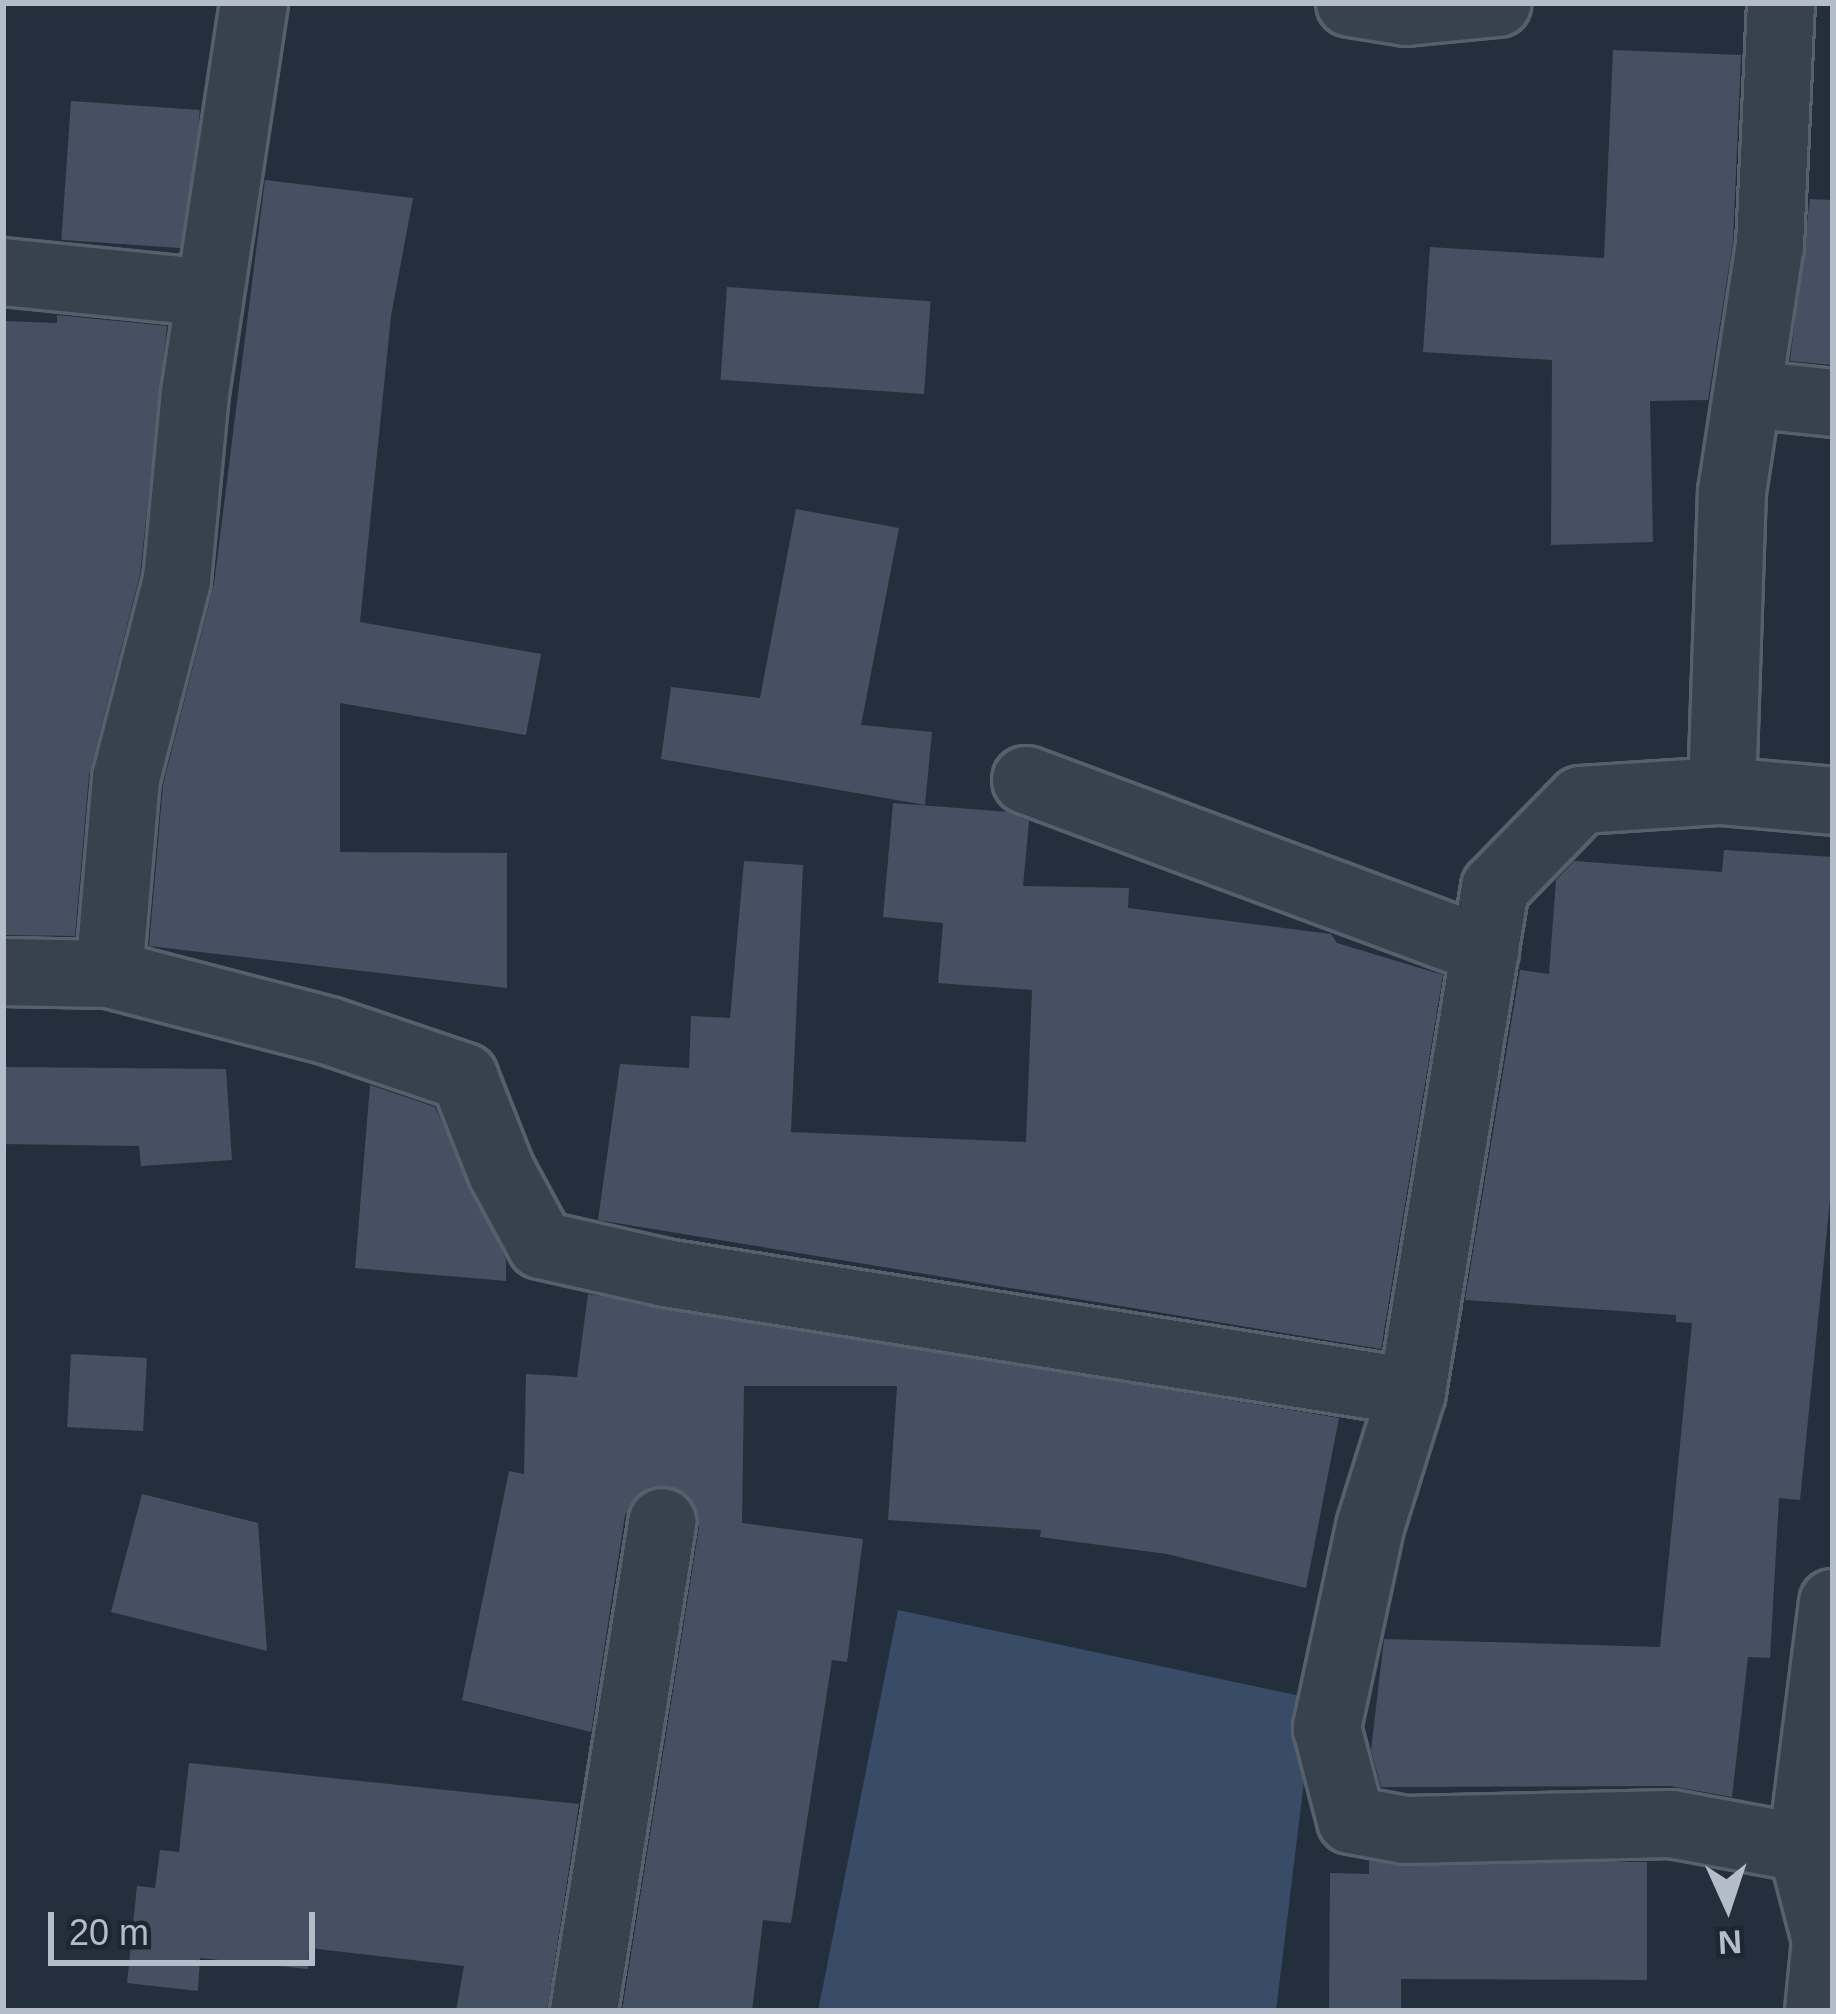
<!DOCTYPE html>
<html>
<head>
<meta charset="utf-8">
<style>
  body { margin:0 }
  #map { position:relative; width:1836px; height:2014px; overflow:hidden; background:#242f3e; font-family:Helvetica,sans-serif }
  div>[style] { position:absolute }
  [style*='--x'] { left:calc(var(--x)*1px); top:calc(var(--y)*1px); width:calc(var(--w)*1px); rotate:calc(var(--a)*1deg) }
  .water>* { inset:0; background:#394c67 }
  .building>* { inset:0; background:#455162; transform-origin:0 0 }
  .roads { filter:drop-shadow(3px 0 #565f6c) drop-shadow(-3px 0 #565f6c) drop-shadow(0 3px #565f6c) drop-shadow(0 -3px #565f6c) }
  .street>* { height:66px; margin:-33px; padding:0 33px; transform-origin:33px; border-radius:33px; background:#38414e }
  span { translate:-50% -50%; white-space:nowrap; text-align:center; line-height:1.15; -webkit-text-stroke:10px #1d2633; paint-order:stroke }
  .frame { position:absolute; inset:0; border:6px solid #b4bcc9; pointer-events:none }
  .north { position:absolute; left:1668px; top:1846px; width:120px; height:120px; -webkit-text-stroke:9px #1d2633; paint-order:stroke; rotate:177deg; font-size:33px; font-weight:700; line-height:48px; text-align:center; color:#b4bcc9 }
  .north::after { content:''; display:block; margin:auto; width:42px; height:54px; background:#b4bcc9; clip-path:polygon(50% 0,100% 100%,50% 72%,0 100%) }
  .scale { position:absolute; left:48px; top:1912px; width:267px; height:54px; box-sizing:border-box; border:6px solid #b4bcc9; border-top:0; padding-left:15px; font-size:36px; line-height:42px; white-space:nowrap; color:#b4bcc9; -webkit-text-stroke:9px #1d2633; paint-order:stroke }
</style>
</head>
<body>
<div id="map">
  <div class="water">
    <div style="clip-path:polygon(898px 1610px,1314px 1699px,1276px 2011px,818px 2011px)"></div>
  </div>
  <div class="building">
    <div style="clip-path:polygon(1613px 50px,1741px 55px,1733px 241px,1708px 400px,1650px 401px,1653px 542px,1551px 545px,1552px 360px,1423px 352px,1430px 247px,1604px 258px)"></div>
    <div style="left:71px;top:101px;width:129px;height:139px;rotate:4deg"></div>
    <div style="clip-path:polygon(265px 180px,413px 198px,391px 316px,360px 622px,541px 654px,526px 735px,340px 703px,340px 852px,507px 853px,507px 988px,149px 946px,163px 785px,214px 584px)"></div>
    <div style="clip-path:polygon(1810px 199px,1833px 200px,1833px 365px,1790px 361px)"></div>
    <div style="left:727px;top:287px;width:204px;height:93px;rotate:4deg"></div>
    <div style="clip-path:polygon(57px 315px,167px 326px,140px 574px,89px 775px,75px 936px,3px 935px,3px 321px,57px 323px)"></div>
    <div style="clip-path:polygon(796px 509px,899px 528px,861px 725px,932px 732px,925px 805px,661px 759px,671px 687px,760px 698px)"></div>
    <div style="clip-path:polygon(893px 803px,1009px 812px,1029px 821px,1023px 886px,1129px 888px,1128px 908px,1331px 934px,1337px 943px,1443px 975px,1381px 1349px,598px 1220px,620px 1064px,689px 1068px,691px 1016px,730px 1018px,744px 861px,803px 865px,791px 1132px,1026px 1142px,1032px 990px,938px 983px,943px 923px,883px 917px)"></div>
    <div style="clip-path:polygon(1724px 850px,1833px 857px,1833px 1170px,1800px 1500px,1779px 1498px,1770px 1658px,1748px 1657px,1732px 1797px,1670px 1786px,1381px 1787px,1371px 1750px,1384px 1639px,1660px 1647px,1692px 1323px,1676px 1322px,1676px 1315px,1465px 1300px,1520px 970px,1549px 974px,1556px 880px,1574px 861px,1722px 872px)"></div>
    <div style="clip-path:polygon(3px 1067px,226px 1069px,232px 1160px,141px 1166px,139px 1146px,3px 1144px)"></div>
    <div style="clip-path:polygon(370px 1085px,435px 1107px,506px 1259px,506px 1281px,355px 1268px)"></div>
    <div style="clip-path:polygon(588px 1294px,1339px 1418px,1306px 1588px,1167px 1554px,1040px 1537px,1041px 1530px,888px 1520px,897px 1386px,744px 1386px,742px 1523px,863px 1539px,847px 1662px,832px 1660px,791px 1923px,763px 1920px,752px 2011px,622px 2011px,699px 1528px,686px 1494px,650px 1487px,625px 1515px,591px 1732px,462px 1700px,509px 1471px,524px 1474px,526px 1374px,577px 1377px)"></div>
    <div style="left:71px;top:1354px;width:76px;height:73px;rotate:3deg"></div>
    <div style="clip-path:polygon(142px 1494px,258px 1523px,267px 1651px,111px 1612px)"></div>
    <div style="clip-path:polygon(189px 1763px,579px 1804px,547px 2011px,456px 2011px,464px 1966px,309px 1948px,308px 1969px,200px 1958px,198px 1991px,127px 1983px,137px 1886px,155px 1888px,160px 1850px,179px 1852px)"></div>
    <div style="clip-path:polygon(1369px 1861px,1647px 1862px,1647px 1980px,1401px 1979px,1401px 2011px,1329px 2011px,1330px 1873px,1369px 1874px)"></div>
  </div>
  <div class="roads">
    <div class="street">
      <div style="--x:254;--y:3;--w:394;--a:98.6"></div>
      <div style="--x:195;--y:393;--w:188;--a:95.5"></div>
      <div style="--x:177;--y:580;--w:205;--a:104.4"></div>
      <div style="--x:126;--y:779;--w:196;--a:95"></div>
      <div style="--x:109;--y:974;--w:227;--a:14.5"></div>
      <div style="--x:329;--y:1031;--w:143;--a:18.8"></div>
      <div style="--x:464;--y:1077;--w:101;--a:68.5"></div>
      <div style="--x:501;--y:1171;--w:84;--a:61.6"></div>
      <div style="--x:541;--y:1245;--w:127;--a:12.7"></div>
      <div style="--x:665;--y:1273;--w:756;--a:9.05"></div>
      <div style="--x:1412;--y:1392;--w:511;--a:-80.65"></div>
      <div style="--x:1495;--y:888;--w:123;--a:-45.7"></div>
      <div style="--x:1581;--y:800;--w:141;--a:-3.7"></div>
      <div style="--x:1722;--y:791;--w:299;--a:-88.1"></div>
      <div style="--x:1732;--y:492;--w:250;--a:-81.3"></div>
      <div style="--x:1770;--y:245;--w:242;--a:-87.4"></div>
      <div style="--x:1350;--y:3;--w:57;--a:9.1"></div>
      <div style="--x:1406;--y:12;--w:92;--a:-5.6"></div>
      <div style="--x:3;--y:272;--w:207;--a:5.8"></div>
      <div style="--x:1748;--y:394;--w:85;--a:6"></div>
      <div style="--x:1026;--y:780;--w:490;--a:20.4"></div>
      <div style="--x:1722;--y:791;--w:111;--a:5.1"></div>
      <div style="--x:3;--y:972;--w:106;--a:1.1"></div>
      <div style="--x:1412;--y:1392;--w:141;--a:107.3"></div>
      <div style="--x:1370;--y:1527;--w:206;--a:102.1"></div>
      <div style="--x:1327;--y:1728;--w:95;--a:75.4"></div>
      <div style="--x:1351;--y:1820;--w:55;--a:10.5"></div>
      <div style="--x:1405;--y:1830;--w:266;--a:-1.3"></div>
      <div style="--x:1671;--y:1824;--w:133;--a:10.4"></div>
      <div style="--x:1802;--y:1848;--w:95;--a:75.4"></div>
      <div style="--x:1826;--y:1940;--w:71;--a:95.6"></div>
      <div style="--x:1802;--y:1848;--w:247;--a:-82.8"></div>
      <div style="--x:584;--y:2011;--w:495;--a:-80.9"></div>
    </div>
  </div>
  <div class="frame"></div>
  <div class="north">N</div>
  <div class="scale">20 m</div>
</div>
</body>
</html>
